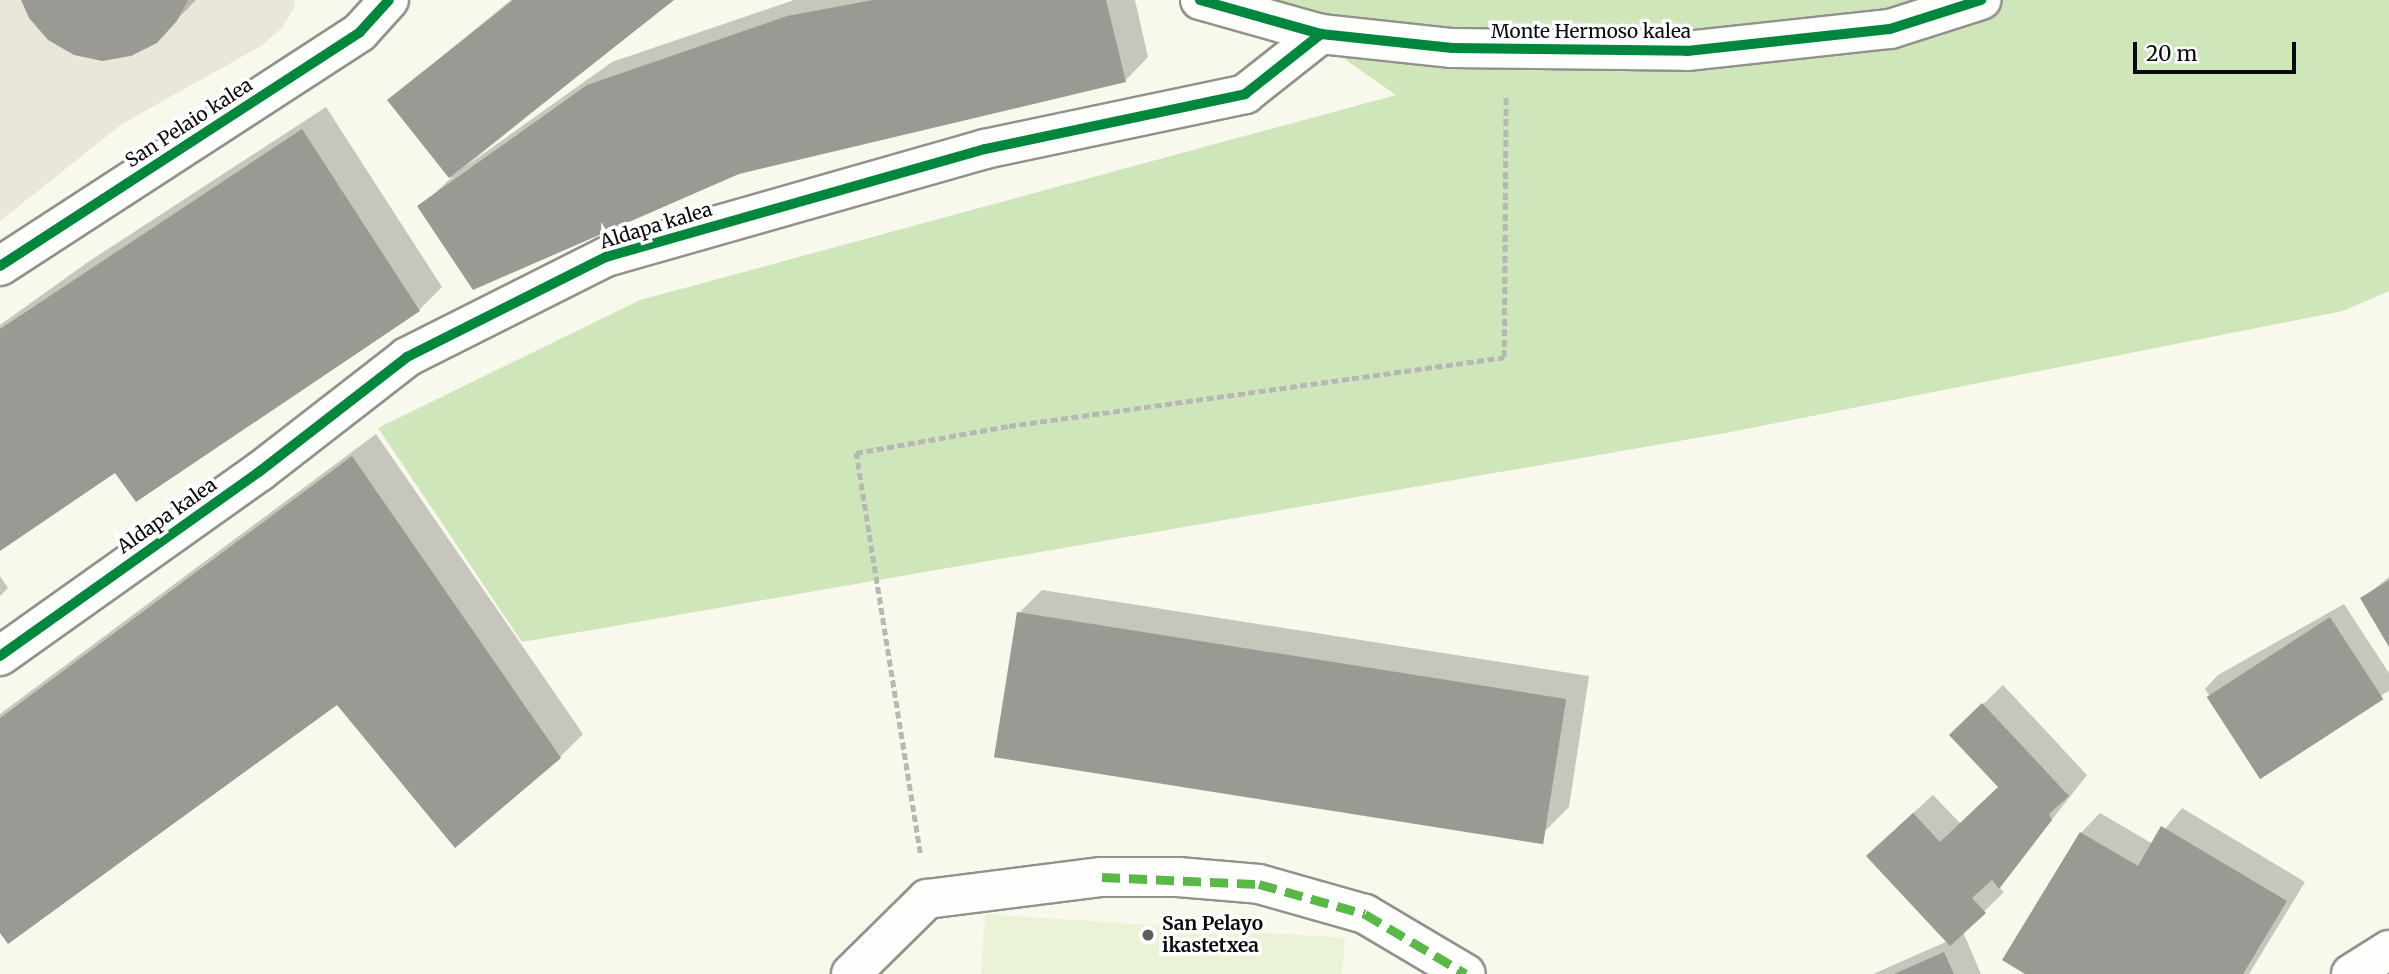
<!DOCTYPE html>
<html>
<head>
<meta charset="utf-8">
<style>
  body { margin:0 }
  #map { position:relative; width:2389px; height:974px; overflow:hidden; background:#f9f8ed; font-family:Merriweather,serif }
  div>[style] { position:absolute }
  [style*='--x'] { left:calc(var(--x)*1px); top:calc(var(--y)*1px); width:calc(var(--w)*1px); rotate:calc(var(--a)*1deg) }
  .forest>* { inset:0; background:#cfe6bb }
  .pitch>* { inset:0; background:#eaf3d6 }
  .plaza>* { inset:0; background:#e9e7d9 }
  .shadow>* { inset:0; background:#0003 }
  .building>* { inset:0; background:#9b9994; transform-origin:0 0 }
  .path>* { height:4.5px; margin-top:-2.25px; transform-origin:0; background:repeating-linear-gradient(90deg,#b7b7b5 0 7px,transparent 0 10.5px) }
  .roads { filter:drop-shadow(2px 0 #92918c) drop-shadow(-2px 0 #92918c) drop-shadow(0 2px #92918c) drop-shadow(0 -2px #92918c) }
  .minor>* { height:38px; margin:-19px; padding:0 19px; transform-origin:19px; border-radius:19px; background:#fefefc }
  .quiet>* { height:9px; margin-top:-4.5px; transform-origin:0; background:repeating-linear-gradient(90deg,#58b947 0 18px,transparent 0 27px) }
  .cycleway>* { height:10px; margin:-5px; padding:0 5px; transform-origin:5px; border-radius:5px; background:#00873e }
  .dots>* { width:19px; height:19px; translate:-50% -50%; box-sizing:border-box; border:4px solid #fff; border-radius:50% }
  span { translate:-50% -50%; white-space:nowrap; text-align:center; line-height:1.15; -webkit-text-stroke:7px #fff; paint-order:stroke }
  .street-label { font-size:19px; color:#0a0a0a }
  .poi-label { font-size:19px; color:#0a0a0a; font-weight:700 }
  .left { translate:0 -50%; text-align:left }
  .scale { position:absolute; left:2133px; top:42px; width:163px; height:32px; box-sizing:border-box; border:4px solid #0a0a0a; border-top:0; padding-left:9px; font-size:21px; line-height:24px; white-space:nowrap; color:#0a0a0a; -webkit-text-stroke:5px #fff; paint-order:stroke }
</style>
</head>
<body>
<div id="map">
  <div class="forest">
    <div style="clip-path:polygon(1260px 0,2389px 0,2389px 291px,2343px 311px,1731px 432px,522px 642px,378px 428px,640px 300px,1396px 95px)"></div>
  </div>
  <div class="pitch">
    <div style="clip-path:polygon(985px 914px,1345px 938px,1342px 974px,981px 974px)"></div>
  </div>
  <div class="plaza">
    <div style="clip-path:polygon(0 0,21px 0,29px 18px,48px 40px,74px 55px,102px 61px,131px 56px,157px 43px,177px 21px,188px 0,294px 0,295px 5px,283px 27px,261px 46px,122px 124px,0 221px)"></div>
  </div>
  <div class="shadow">
    <div style="clip-path:polygon(23px 0,196px 0,156px 41px)"></div>
    <div style="clip-path:polygon(511px 0,671px 0,466px 166px,612px 62px,794px 0,1135px 0,1148px 57px,1125px 81px,420px 207px,451px 178px,389px 100px)"></div>
    <div style="clip-path:polygon(326px 107px,442px 287px,419px 310px,115px 471px,0 549px,0 325px,88px 262px)"></div>
    <div style="clip-path:polygon(376px 434px,583px 734px,560px 757px,337px 702px,0 930px,0 714px)"></div>
    <div style="clip-path:polygon(0 576px,8px 588px,0 596px)"></div>
    <div style="clip-path:polygon(2389px 577px,2389px 643px,2362px 599px)"></div>
    <div style="clip-path:polygon(1042px 590px,1589px 676px,1569px 807px,1546px 830px,1019px 613px)"></div>
    <div style="clip-path:polygon(2344px 604px,2389px 673px,2389px 691px,2255px 769px,2205px 689px,2218px 675px)"></div>
    <div style="clip-path:polygon(2003px 685px,2087px 775px,1999px 887px,2004px 892px,1963px 932px,1981px 974px,1873px 974px,1948px 941px,1888px 836px,1933px 795px,1961px 824px,2000px 787px,1971px 716px)"></div>
    <div style="clip-path:polygon(2182px 808px,2305px 882px,2249px 974px,2028px 974px,2081px 833px,2100px 813px,2153px 844px)"></div>
  </div>
  <div class="building">
    <div style="clip-path:polygon(21px 0,188px 0,177px 21px,157px 43px,131px 56px,102px 61px,74px 55px,48px 40px,29px 18px)"></div>
    <div style="clip-path:polygon(513px 0,674px 0,449px 178px,387px 100px)"></div>
    <div style="clip-path:polygon(873px 0,1106px 0,1126px 82px,739px 174px,473px 290px,417px 206px,587px 85px,787px 16px)"></div>
    <div style="clip-path:polygon(302px 129px,420px 311px,136px 502px,115px 473px,0 551px,0 329px)"></div>
    <div style="clip-path:polygon(352px 456px,561px 758px,455px 848px,337px 705px,8px 944px,0 933px,0 718px)"></div>
    <div style="clip-path:polygon(2389px 580px,2389px 647px,2360px 598px)"></div>
    <div style="left:1017px;top:612px;width:556px;height:147px;rotate:9deg"></div>
    <div style="left:2330px;top:617px;width:98px;height:147px;rotate:57deg"></div>
    <div style="clip-path:polygon(1982px 703px,2069px 796px,2049px 814px,2052px 820px,1999px 889px,1992px 880px,1972px 898px,1986px 913px,1950px 946px,1866px 856px,1913px 813px,1940px 842px,1998px 787px,1949px 735px)"></div>
    <div style="clip-path:polygon(2161px 826px,2287px 901px,2243px 974px,2025px 974px,2002px 960px,2080px 832px,2138px 866px)"></div>
    <div style="clip-path:polygon(1944px 952px,1954px 974px,1894px 974px)"></div>
  </div>
  <div class="path">
    <div style="--x:920;--y:853;--w:405;--a:-99.1"></div>
    <div style="--x:856;--y:453;--w:155;--a:-10"></div>
    <div style="--x:1009;--y:426;--w:500;--a:-7.9"></div>
    <div style="--x:1504;--y:357;--w:261;--a:-89.6"></div>
  </div>
  <div class="roads">
    <div class="minor">
      <div style="--x:1200;--y:0;--w:126;--a:15.7"></div>
      <div style="--x:1321;--y:34;--w:132;--a:6.1"></div>
      <div style="--x:1452;--y:48;--w:235;--a:0.7"></div>
      <div style="--x:1687;--y:51;--w:204;--a:-6.2"></div>
      <div style="--x:1890;--y:29;--w:96;--a:-17.7"></div>
      <div style="--x:0;--y:266;--w:429;--a:-33"></div>
      <div style="--x:360;--y:32;--w:43;--a:-47.8"></div>
      <div style="--x:0;--y:656;--w:318;--a:-35.4"></div>
      <div style="--x:259;--y:472;--w:187;--a:-37.8"></div>
      <div style="--x:407;--y:357;--w:223;--a:-26.7"></div>
      <div style="--x:606;--y:257;--w:394;--a:-15.9"></div>
      <div style="--x:985;--y:149;--w:266;--a:-11.9"></div>
      <div style="--x:1245;--y:94;--w:97;--a:-38.3"></div>
      <div style="--x:851;--y:974;--w:107;--a:-44.6"></div>
      <div style="--x:927;--y:899;--w:176;--a:-7.2"></div>
      <div style="--x:1102;--y:877;--w:76;--a:0"></div>
      <div style="--x:1178;--y:877;--w:81;--a:4.9"></div>
      <div style="--x:1259;--y:884;--w:110;--a:15.8"></div>
      <div style="--x:1365;--y:914;--w:117;--a:30.7"></div>
      <div style="--x:2351;--y:974;--w:45;--a:-32.3"></div>
    </div>
  </div>
  <div class="quiet">
    <div style="--x:1102;--y:877;--w:157;--a:2.6"></div>
    <div style="--x:1259;--y:884;--w:110;--a:15.8"></div>
    <div style="--x:1365;--y:914;--w:117;--a:30.7"></div>
  </div>
  <div class="cycleway">
    <div style="--x:1200;--y:0;--w:126;--a:15.7"></div>
    <div style="--x:1321;--y:34;--w:132;--a:6.1"></div>
    <div style="--x:1452;--y:48;--w:235;--a:0.7"></div>
    <div style="--x:1687;--y:51;--w:204;--a:-6.2"></div>
    <div style="--x:1890;--y:29;--w:96;--a:-17.7"></div>
    <div style="--x:0;--y:266;--w:429;--a:-33"></div>
    <div style="--x:360;--y:32;--w:43;--a:-47.8"></div>
    <div style="--x:0;--y:656;--w:318;--a:-35.4"></div>
    <div style="--x:259;--y:472;--w:187;--a:-37.8"></div>
    <div style="--x:407;--y:357;--w:223;--a:-26.7"></div>
    <div style="--x:606;--y:257;--w:394;--a:-15.9"></div>
    <div style="--x:985;--y:149;--w:266;--a:-11.9"></div>
    <div style="--x:1245;--y:94;--w:97;--a:-38.3"></div>
  </div>
  <div class="dots">
    <div style="left:1148px;top:935px;background:#5e5d59"></div>
  </div>
  <div class="street-label">
    <span style="left:1591px;top:32px">Monte Hermoso kalea</span>
    <span style="left:189px;top:123px;rotate:-33deg">San Pelaio kalea</span>
    <span style="left:656px;top:226px;rotate:-17deg">Aldapa kalea</span>
    <span style="left:167px;top:516px;rotate:-35deg">Aldapa kalea</span>
  </div>
  <div class="poi-label">
    <span class="left" style="left:1162px;top:935px">San Pelayo<br>ikastetxea</span>
  </div>
  <div class="scale">20 m</div>
</div>
</body>
</html>
